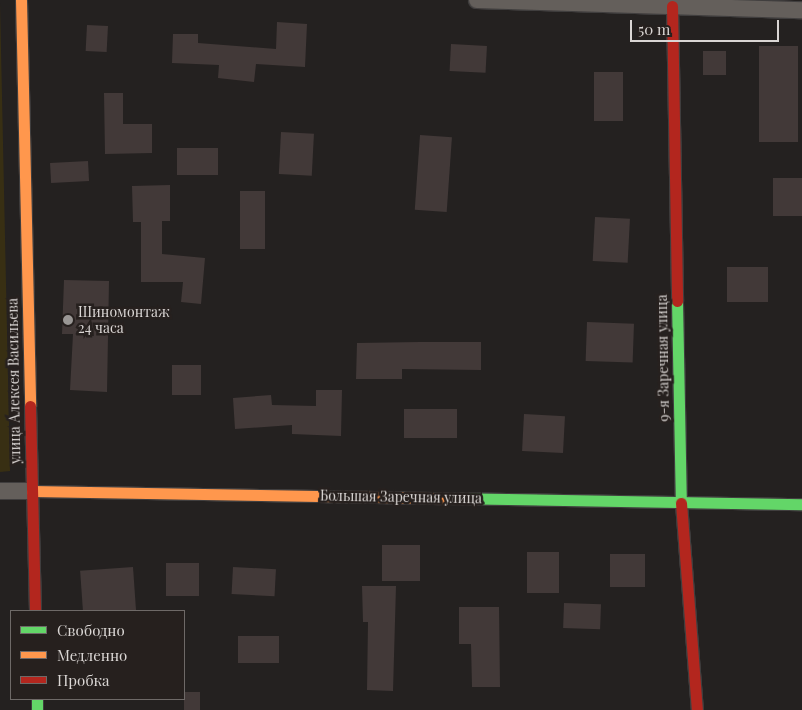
<!DOCTYPE html>
<html>
<head>
<meta charset="utf-8">
<style>
  body { margin:0 }
  #map { position:relative; width:802px; height:710px; overflow:hidden; background:#242120; font-family:"Playfair Display",serif }
  div>[style] { position:absolute }
  [style*='--x'] { left:calc(var(--x)*1px); top:calc(var(--y)*1px); width:calc(var(--w)*1px); rotate:calc(var(--a)*1deg) }
  .green>* { inset:0; background:#382f13 }
  .building>* { inset:0; background:#423938; transform-origin:0 0 }
  .roads { filter:drop-shadow(1px 0 #403e3e) drop-shadow(-1px 0 #403e3e) drop-shadow(0 1px #403e3e) drop-shadow(0 -1px #403e3e) }
  .street>* { height:16px; margin:-8px; padding:0 8px; transform-origin:8px; border-radius:8px; background:#645f5b }
  .fast>* { height:11px; margin:-5.5px; padding:0 5.5px; transform-origin:5.5px; border-radius:5.5px; background:#63d668 }
  .slow>* { height:11px; margin:-5.5px; padding:0 5.5px; transform-origin:5.5px; border-radius:5.5px; background:#ff974d }
  .jam>* { height:11px; margin:-5.5px; padding:0 5.5px; transform-origin:5.5px; border-radius:5.5px; background:#b3261e }
  .dots>* { width:14px; height:14px; translate:-50% -50%; box-sizing:border-box; border:2px solid #26201e; border-radius:50% }
  span { translate:-50% -50%; white-space:nowrap; text-align:center; line-height:1.15; -webkit-text-stroke:5px #26201e; paint-order:stroke }
  .poi-label { font-size:14px; color:#dad6d4 }
  .left { translate:0 -50%; text-align:left }
  .street-label { font-size:14px; color:#dad6d4 }
  .legend { position:absolute; left:10px; top:610px; width:175px; height:90px; box-sizing:border-box; background:#26201e; border:1px solid #6e6967; margin:0; padding:6px 9px; list-style:none; font-size:15px; color:#dad6d4 }
  .legend li { display:flex; align-items:center; gap:10px; height:25px }
  .legend b { width:25px; border:1px solid #6e6967 }
  .scale { position:absolute; left:630px; top:20px; width:149px; height:22px; box-sizing:border-box; border:2px solid #dad6d4; border-top:0; padding-left:6px; font-size:15px; line-height:18px; white-space:nowrap; color:#dad6d4; -webkit-text-stroke:4px #26201e; paint-order:stroke }
</style>
</head>
<body>
<div id="map">
  <div class="green">
    <div style="clip-path:polygon(0 2px,10px 471px,0 472px)"></div>
  </div>
  <div class="building">
    <div style="clip-path:polygon(277px 22px,307px 24px,305px 67px,256px 64px,254px 82px,218px 78px,219px 65px,172px 63px,173px 34px,198px 34px,198px 43px,276px 49px)"></div>
    <div style="left:87px;top:25px;width:21px;height:26px;rotate:3deg"></div>
    <div style="left:451px;top:44px;width:36px;height:27px;rotate:3deg"></div>
    <div style="left:759px;top:46px;width:39px;height:96px"></div>
    <div style="left:726px;top:51px;width:24px;height:23px;rotate:90deg"></div>
    <div style="left:594px;top:72px;width:29px;height:49px"></div>
    <div style="clip-path:polygon(104px 93px,123px 93px,123px 124px,152px 124px,152px 153px,105px 154px)"></div>
    <div style="left:281px;top:132px;width:33px;height:42px;rotate:3deg"></div>
    <div style="left:420px;top:135px;width:32px;height:75px;rotate:4deg"></div>
    <div style="left:218px;top:148px;width:27px;height:41px;rotate:90deg"></div>
    <div style="left:88px;top:161px;width:20px;height:38px;rotate:87deg"></div>
    <div style="left:773px;top:178px;width:29px;height:38px"></div>
    <div style="clip-path:polygon(170px 185px,170px 221px,162px 221px,162px 254px,205px 258px,201px 304px,181px 302px,183px 282px,141px 282px,141px 222px,133px 222px,132px 186px)"></div>
    <div style="left:240px;top:191px;width:25px;height:58px"></div>
    <div style="left:595px;top:217px;width:35px;height:44px;rotate:3deg"></div>
    <div style="left:727px;top:267px;width:41px;height:35px"></div>
    <div style="clip-path:polygon(64px 280px,109px 281px,107px 392px,70px 390px,73px 334px,62px 334px)"></div>
    <div style="left:587px;top:322px;width:47px;height:39px;rotate:2deg"></div>
    <div style="clip-path:polygon(420px 342px,481px 342px,481px 370px,402px 369px,402px 379px,356px 379px,357px 343px)"></div>
    <div style="left:172px;top:365px;width:29px;height:30px"></div>
    <div style="clip-path:polygon(316px 390px,342px 390px,341px 436px,292px 434px,292px 425px,235px 429px,233px 398px,271px 395px,272px 405px,316px 406px)"></div>
    <div style="left:404px;top:409px;width:53px;height:29px"></div>
    <div style="left:524px;top:414px;width:41px;height:37px;rotate:3deg"></div>
    <div style="left:382px;top:545px;width:38px;height:36px"></div>
    <div style="left:527px;top:552px;width:32px;height:41px"></div>
    <div style="left:610px;top:554px;width:35px;height:33px"></div>
    <div style="left:166px;top:563px;width:33px;height:33px"></div>
    <div style="left:133px;top:567px;width:44px;height:53px;rotate:86deg"></div>
    <div style="left:233px;top:567px;width:43px;height:27px;rotate:3deg"></div>
    <div style="clip-path:polygon(362px 586px,396px 586px,393px 691px,367px 690px,368px 622px,363px 622px)"></div>
    <div style="left:564px;top:603px;width:37px;height:25px;rotate:2deg"></div>
    <div style="clip-path:polygon(459px 607px,499px 607px,500px 687px,472px 687px,471px 644px,459px 644px)"></div>
    <div style="left:279px;top:636px;width:27px;height:41px;rotate:90deg"></div>
    <div style="left:184px;top:692px;width:16px;height:18px"></div>
  </div>
  <div class="roads">
    <div class="street">
      <div style="--x:477;--y:0;--w:325;--a:1.8"></div>
      <div style="--x:0;--y:491;--w:32;--a:0"></div>
    </div>
    <div class="fast">
      <div style="--x:677;--y:301;--w:202;--a:88.9"></div>
      <div style="--x:446;--y:498;--w:356;--a:1"></div>
      <div style="--x:37;--y:699;--w:11;--a:90"></div>
    </div>
    <div class="slow">
      <div style="--x:21;--y:0;--w:406;--a:88.7"></div>
      <div style="--x:32;--y:491;--w:414;--a:1"></div>
    </div>
    <div class="jam">
      <div style="--x:672;--y:6;--w:295;--a:89"></div>
      <div style="--x:30;--y:406;--w:205;--a:88.6"></div>
      <div style="--x:681;--y:503;--w:208;--a:85.6"></div>
    </div>
  </div>
  <div class="dots">
    <div style="left:68px;top:320px;background:#9a9795"></div>
  </div>
  <div class="poi-label">
    <span class="left" style="left:78px;top:320px">Шиномонтаж<br>24 часа</span>
  </div>
  <div class="street-label">
    <span style="left:663px;top:358px;rotate:-91deg">9-я Заречная улица</span>
    <span style="left:14px;top:381px;rotate:-91deg">улица Алексея Васильева</span>
    <span style="left:401px;top:497px;rotate:1deg">Большая Заречная улица</span>
  </div>
  <ul class="legend">
  <li><b style="height:6px;background:#63d668"></b>Свободно</li>
  <li><b style="height:6px;background:#ff974d"></b>Медленно</li>
  <li><b style="height:6px;background:#b3261e"></b>Пробка</li>
  </ul>
  <div class="scale">50 m</div>
</div>
</body>
</html>
